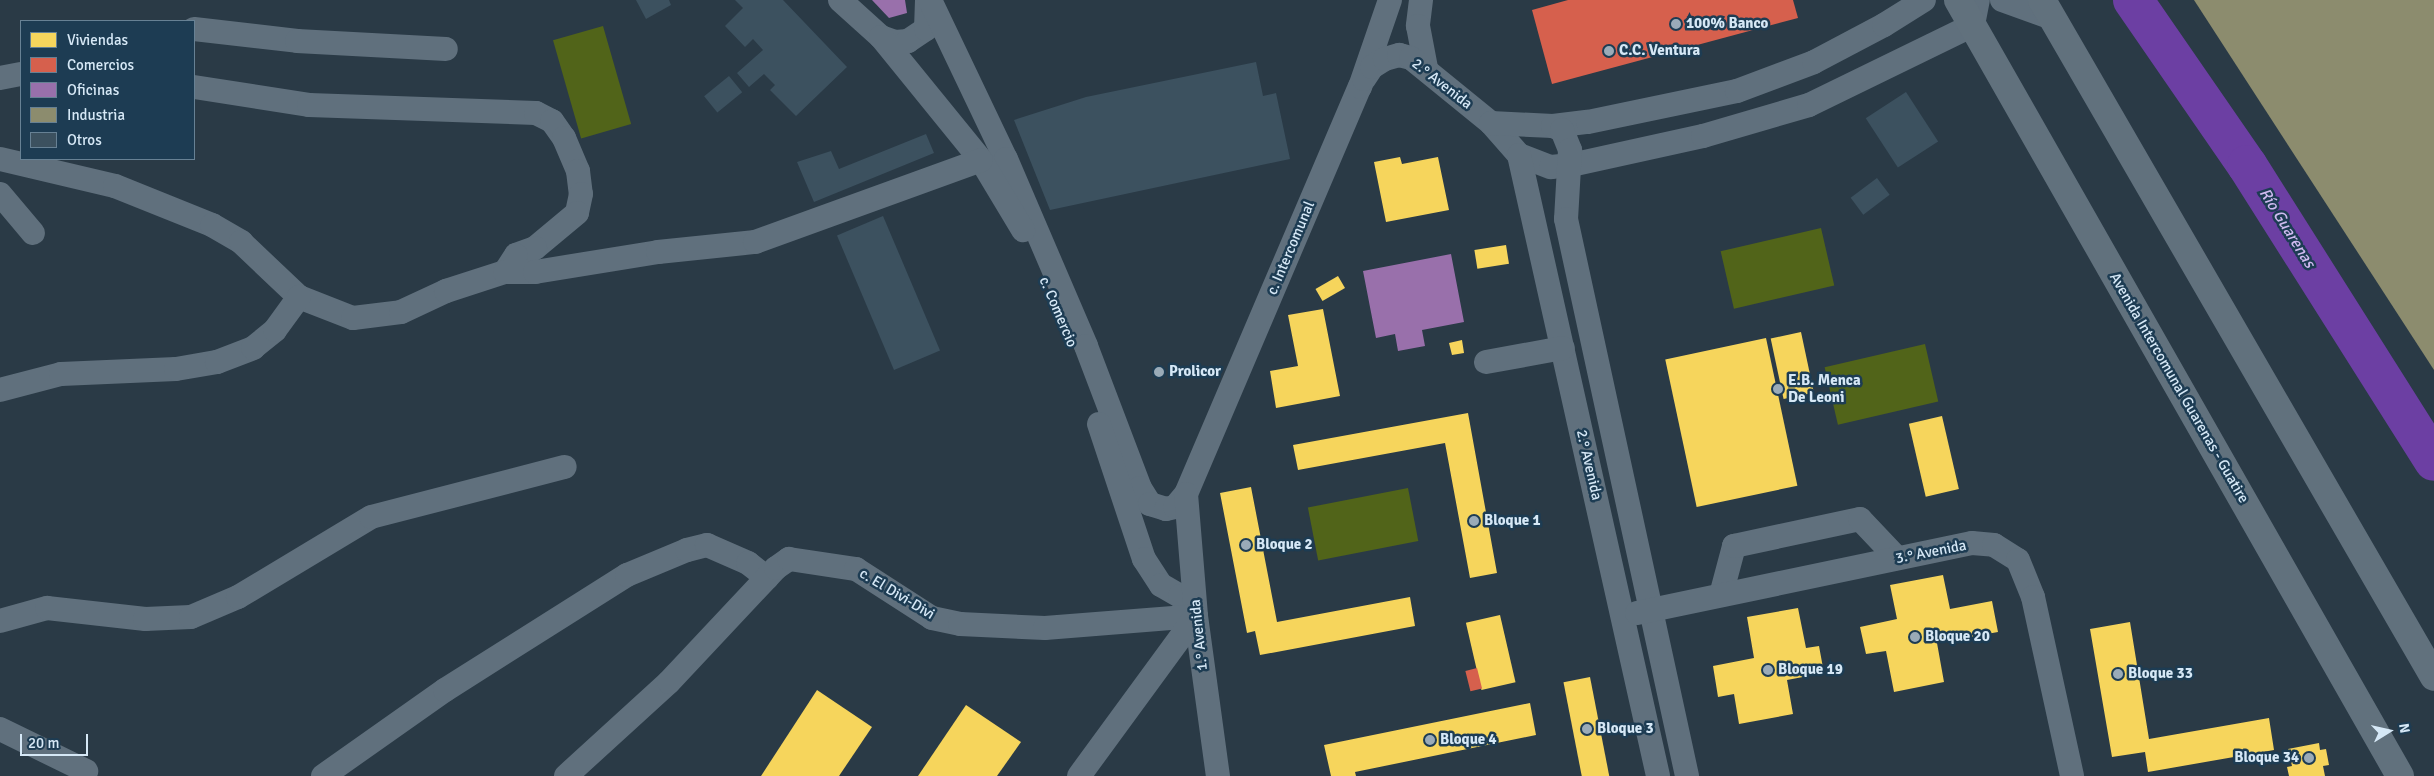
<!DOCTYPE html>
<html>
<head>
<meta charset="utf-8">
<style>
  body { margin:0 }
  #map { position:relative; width:2434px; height:776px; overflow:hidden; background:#2a3a46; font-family:Signika,sans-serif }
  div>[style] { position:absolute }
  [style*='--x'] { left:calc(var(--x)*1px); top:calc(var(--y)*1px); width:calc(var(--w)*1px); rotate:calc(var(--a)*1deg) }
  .green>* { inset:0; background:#516419; transform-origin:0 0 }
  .homes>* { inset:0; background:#f6d55c; transform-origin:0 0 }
  .shops>* { inset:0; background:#d6604d; transform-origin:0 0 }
  .offices>* { inset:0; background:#9970ab }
  .industry>* { inset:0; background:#8c8c6e }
  .river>* { height:40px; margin:-20px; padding:0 20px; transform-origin:20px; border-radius:20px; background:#6c3fa3 }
  .building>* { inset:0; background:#3c515f; transform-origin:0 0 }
  .minor>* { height:24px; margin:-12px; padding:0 12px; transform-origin:12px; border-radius:12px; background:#60707d }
  .major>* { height:28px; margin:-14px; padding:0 14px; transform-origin:14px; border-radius:14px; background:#61717d }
  .dots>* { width:14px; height:14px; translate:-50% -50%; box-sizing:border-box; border:2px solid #1d3c53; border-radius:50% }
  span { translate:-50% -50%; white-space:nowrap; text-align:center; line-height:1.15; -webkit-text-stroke:5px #1d3c53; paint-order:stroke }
  .poi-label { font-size:15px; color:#d6e8f6; font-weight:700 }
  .left { translate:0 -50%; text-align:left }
  .right { translate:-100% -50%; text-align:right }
  .street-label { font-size:15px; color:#d6e8f6 }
  .water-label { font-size:16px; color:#cfbaf0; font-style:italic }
  .legend { position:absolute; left:20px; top:20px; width:175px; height:140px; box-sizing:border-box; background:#1d3c53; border:1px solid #678194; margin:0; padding:6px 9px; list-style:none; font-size:15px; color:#d6e8f6 }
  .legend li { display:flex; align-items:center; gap:10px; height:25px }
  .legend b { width:25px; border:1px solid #678194 }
  .north { position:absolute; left:2364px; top:706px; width:50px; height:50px; -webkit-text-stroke:4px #1d3c53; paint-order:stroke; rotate:80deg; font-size:14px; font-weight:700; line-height:20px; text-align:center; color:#d6e8f6 }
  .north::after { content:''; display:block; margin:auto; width:18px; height:22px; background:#d6e8f6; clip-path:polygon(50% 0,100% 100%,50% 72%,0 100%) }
  .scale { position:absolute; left:20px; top:734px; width:68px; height:22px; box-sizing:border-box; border:2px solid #d6e8f6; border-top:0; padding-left:6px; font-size:15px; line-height:18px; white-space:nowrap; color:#d6e8f6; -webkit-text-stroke:4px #1d3c53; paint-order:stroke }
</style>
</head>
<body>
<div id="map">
  <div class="green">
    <div style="left:603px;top:26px;width:102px;height:52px;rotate:74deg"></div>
    <div style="left:1821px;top:228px;width:59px;height:103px;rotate:77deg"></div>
    <div style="left:1925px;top:344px;width:59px;height:103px;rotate:77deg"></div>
    <div style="left:1408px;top:488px;width:54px;height:102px;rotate:79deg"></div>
  </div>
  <div class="homes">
    <div style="clip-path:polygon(1400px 157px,1402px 164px,1438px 157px,1449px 210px,1386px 222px,1374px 162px)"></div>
    <div style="left:1506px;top:245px;width:19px;height:32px;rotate:81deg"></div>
    <div style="left:1338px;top:276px;width:14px;height:26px;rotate:60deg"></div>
    <div style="clip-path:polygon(1323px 309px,1340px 396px,1276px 408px,1270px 371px,1298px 366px,1288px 315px)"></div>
    <div style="left:1801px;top:332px;width:62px;height:31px;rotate:78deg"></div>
    <div style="left:1766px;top:338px;width:151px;height:103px;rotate:78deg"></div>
    <div style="clip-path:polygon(1462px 340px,1464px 353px,1452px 355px,1449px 343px)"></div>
    <div style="clip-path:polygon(1468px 413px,1497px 573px,1470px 578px,1445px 443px,1298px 470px,1293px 445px)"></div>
    <div style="left:1942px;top:416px;width:75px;height:34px;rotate:77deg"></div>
    <div style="clip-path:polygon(1251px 487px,1277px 622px,1410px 597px,1415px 626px,1260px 655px,1255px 631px,1247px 633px,1220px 493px)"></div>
    <div style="clip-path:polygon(1943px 575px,1950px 609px,1992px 601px,1998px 632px,1937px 643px,1944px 682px,1894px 692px,1886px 651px,1866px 654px,1860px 627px,1897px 619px,1890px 585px)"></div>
    <div style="clip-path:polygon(1798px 608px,1806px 648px,1819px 646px,1824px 673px,1787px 680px,1793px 714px,1739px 724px,1734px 694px,1718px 697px,1713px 666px,1754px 658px,1747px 617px)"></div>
    <div style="left:1500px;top:615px;width:69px;height:35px;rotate:77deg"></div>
    <div style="clip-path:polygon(2130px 622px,2149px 739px,2269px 718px,2274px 750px,2148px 772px,2145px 752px,2112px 757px,2090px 629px)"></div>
    <div style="left:1590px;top:677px;width:101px;height:27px;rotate:79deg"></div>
    <div style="clip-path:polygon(817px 690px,872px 727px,839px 776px,761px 776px)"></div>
    <div style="clip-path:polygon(1530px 703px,1536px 735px,1355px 772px,1356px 776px,1331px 776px,1324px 745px)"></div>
    <div style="clip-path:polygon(966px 705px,1021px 742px,997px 776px,918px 776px)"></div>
    <div style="clip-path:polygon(2319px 743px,2320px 750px,2326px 749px,2329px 765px,2323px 766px,2325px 776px,2289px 776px,2287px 767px,2292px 766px,2288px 749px)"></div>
  </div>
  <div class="shops">
    <div style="clip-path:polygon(1568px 0,1793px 0,1798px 18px,1552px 84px,1532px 10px)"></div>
    <div style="left:1477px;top:668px;width:21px;height:12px;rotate:76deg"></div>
  </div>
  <div class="offices">
    <div style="clip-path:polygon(872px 0,905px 0,907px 13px,889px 18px)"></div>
    <div style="clip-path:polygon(1451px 254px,1464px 322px,1422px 330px,1425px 346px,1398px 351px,1395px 334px,1376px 338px,1363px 271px)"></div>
  </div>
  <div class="industry">
    <div style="clip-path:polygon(2194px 0,2434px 0,2434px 370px,2240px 71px)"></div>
  </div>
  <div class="river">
    <div style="--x:2133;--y:0;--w:201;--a:55.4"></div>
    <div style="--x:2247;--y:165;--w:350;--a:57.7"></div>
  </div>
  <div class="building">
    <div style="clip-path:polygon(636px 0,669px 0,671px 5px,646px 19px)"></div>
    <div style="clip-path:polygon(735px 0,783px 0,847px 67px,796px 116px,770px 90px,775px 85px,764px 74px,749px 87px,737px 73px,763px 50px,753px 39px,745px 47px,725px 26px,743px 8px)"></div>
    <div style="clip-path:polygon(1256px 62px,1263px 96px,1276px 93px,1290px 159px,1050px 210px,1014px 120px,1086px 97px)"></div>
    <div style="left:729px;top:76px;width:21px;height:32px;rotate:51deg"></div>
    <div style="left:1906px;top:92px;width:59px;height:48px;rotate:57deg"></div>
    <div style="clip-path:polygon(926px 134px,934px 153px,814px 202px,797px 162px,831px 151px,839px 169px)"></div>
    <div style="left:1877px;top:178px;width:21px;height:33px;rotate:53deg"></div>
    <div style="left:883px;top:216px;width:146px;height:50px;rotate:67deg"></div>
  </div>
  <div class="minor">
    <div style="--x:840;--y:0;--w:55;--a:42.1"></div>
    <div style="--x:881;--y:37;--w:15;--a:20"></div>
    <div style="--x:895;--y:42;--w:13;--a:-4"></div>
    <div style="--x:908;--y:41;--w:22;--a:-34"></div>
    <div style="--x:926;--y:29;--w:29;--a:-88"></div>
    <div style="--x:930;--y:0;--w:176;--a:64.5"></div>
    <div style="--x:1006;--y:159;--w:203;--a:66.8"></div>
    <div style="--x:1086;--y:346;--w:152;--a:69.2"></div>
    <div style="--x:1140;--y:488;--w:19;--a:58"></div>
    <div style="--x:1150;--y:504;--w:17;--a:17"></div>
    <div style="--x:1166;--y:509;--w:9;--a:-13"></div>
    <div style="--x:1175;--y:507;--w:17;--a:-50"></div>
    <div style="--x:1186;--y:494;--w:443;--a:-66.9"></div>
    <div style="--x:1360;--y:87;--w:92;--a:-71"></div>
    <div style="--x:1421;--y:0;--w:26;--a:97"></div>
    <div style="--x:1418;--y:26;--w:43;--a:79.2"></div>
    <div style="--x:2002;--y:0;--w:53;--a:19.8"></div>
    <div style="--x:194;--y:29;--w:104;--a:6.6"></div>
    <div style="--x:297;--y:41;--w:149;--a:3.1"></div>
    <div style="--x:881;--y:37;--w:159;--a:50.9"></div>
    <div style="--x:981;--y:160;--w:82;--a:59"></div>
    <div style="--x:0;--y:78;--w:21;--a:-11"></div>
    <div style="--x:1364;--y:79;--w:14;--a:-56"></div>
    <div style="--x:1372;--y:67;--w:15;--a:-32"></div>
    <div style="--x:1385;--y:59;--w:15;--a:-16"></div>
    <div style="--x:1399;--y:55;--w:12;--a:14"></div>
    <div style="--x:1411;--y:58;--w:103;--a:39.1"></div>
    <div style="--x:1491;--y:123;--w:43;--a:48.8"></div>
    <div style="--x:1519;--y:155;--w:34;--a:21"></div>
    <div style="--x:1551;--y:167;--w:20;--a:-6"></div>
    <div style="--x:1571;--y:165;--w:135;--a:-12.4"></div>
    <div style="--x:1703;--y:136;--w:110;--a:-16.3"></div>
    <div style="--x:1809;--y:105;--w:182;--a:-26"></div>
    <div style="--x:1973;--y:25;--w:25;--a:-79"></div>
    <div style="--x:194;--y:87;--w:116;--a:8.9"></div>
    <div style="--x:309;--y:105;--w:227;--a:2"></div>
    <div style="--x:536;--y:113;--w:18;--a:27"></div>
    <div style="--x:552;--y:121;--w:21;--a:55"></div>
    <div style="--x:564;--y:138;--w:36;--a:67"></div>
    <div style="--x:578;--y:171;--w:23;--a:83"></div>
    <div style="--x:581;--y:194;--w:19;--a:102"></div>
    <div style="--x:577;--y:213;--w:55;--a:140.2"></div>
    <div style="--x:535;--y:248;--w:20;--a:160"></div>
    <div style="--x:516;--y:255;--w:20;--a:123"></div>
    <div style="--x:1491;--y:123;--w:62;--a:2.8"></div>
    <div style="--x:1553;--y:126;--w:35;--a:-7"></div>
    <div style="--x:1588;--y:122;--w:152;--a:-11.8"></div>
    <div style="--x:1737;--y:91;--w:82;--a:-20.6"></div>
    <div style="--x:1814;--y:62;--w:79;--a:-27.9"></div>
    <div style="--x:1884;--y:25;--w:47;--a:-32"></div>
    <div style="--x:1553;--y:126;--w:10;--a:24"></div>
    <div style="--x:1562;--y:130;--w:22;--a:68"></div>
    <div style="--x:1570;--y:150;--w:69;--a:93.3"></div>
    <div style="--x:1566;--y:219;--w:570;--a:77.74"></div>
    <div style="--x:1519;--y:155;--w:636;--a:77.38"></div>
    <div style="--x:0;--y:159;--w:118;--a:13.2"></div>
    <div style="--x:115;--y:186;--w:105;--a:21.9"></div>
    <div style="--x:212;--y:225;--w:34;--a:30"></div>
    <div style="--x:241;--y:242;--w:80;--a:43.5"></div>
    <div style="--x:299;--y:297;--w:58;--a:21.3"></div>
    <div style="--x:353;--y:318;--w:48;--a:-7.1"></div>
    <div style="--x:401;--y:312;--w:50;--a:-25"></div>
    <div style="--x:446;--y:291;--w:62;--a:-17.9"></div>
    <div style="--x:505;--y:272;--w:30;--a:0"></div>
    <div style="--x:535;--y:272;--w:125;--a:-9.2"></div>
    <div style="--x:658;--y:252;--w:98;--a:-5.9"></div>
    <div style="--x:755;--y:242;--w:240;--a:-19.9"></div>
    <div style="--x:0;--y:194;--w:51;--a:49.8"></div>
    <div style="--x:1486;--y:362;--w:78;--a:-10.3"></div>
    <div style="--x:0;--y:390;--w:63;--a:-14.7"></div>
    <div style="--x:61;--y:374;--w:115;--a:-2.5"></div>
    <div style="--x:176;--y:369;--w:42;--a:-9.7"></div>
    <div style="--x:217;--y:362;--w:39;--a:-21"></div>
    <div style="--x:253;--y:348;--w:28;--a:-39"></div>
    <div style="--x:275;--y:330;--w:41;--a:-54"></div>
    <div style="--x:1099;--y:424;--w:142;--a:71.6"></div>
    <div style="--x:1144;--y:559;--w:31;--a:57"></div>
    <div style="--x:1161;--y:585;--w:22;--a:30"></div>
    <div style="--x:1180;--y:596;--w:14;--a:4"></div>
    <div style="--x:1186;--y:494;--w:122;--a:85.3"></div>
    <div style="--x:1196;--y:616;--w:162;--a:82.2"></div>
    <div style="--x:1721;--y:595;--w:51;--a:-75.1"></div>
    <div style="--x:1734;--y:546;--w:129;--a:-12.1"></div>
    <div style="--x:1860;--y:519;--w:54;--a:46.5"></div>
    <div style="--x:1637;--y:613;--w:342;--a:-11.8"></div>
    <div style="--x:1972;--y:543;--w:22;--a:5"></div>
    <div style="--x:1994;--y:545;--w:28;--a:32"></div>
    <div style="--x:2018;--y:560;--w:40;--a:68"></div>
    <div style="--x:2033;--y:597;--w:183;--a:77.7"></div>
    <div style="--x:0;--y:621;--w:49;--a:-15.5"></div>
    <div style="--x:47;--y:608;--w:99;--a:6.4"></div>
    <div style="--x:145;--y:619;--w:46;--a:-2.5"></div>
    <div style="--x:191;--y:617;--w:51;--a:-23.1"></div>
    <div style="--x:238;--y:597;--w:155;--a:-31"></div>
    <div style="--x:371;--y:517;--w:200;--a:-14.5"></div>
    <div style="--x:0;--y:729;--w:96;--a:26"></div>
    <div style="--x:323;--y:776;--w:149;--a:-35.2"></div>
    <div style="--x:445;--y:690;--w:215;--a:-32.3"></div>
    <div style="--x:627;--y:575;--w:65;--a:-22.6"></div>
    <div style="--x:687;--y:550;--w:21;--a:-14"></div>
    <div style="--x:707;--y:545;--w:45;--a:23.7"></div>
    <div style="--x:748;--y:563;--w:24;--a:38"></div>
    <div style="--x:566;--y:776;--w:139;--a:-42.4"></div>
    <div style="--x:669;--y:682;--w:156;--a:-46.8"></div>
    <div style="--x:776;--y:568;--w:16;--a:-35"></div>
    <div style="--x:789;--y:559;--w:68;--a:8.5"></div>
    <div style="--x:856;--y:569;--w:90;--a:32.8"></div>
    <div style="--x:932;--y:618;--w:29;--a:12"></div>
    <div style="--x:960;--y:624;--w:85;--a:2.7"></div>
    <div style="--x:1045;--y:628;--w:151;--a:-4.5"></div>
    <div style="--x:1079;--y:776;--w:198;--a:-53.8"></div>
  </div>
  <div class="major">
    <div style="--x:1958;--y:0;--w:893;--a:60.33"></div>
    <div style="--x:2042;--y:0;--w:782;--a:59.93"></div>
  </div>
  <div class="dots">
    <div style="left:1676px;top:24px;background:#9aabb8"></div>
    <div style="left:1609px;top:51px;background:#9aabb8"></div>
    <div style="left:1159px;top:372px;background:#9aabb8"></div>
    <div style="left:1778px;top:389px;background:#9aabb8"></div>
    <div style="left:1474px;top:521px;background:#9aabb8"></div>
    <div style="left:1246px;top:545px;background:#9aabb8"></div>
    <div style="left:1915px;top:637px;background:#9aabb8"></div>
    <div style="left:1768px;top:670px;background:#9aabb8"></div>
    <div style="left:2118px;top:674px;background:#9aabb8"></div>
    <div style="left:1587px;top:729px;background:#9aabb8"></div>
    <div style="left:1430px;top:740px;background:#9aabb8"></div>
    <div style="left:2309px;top:758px;background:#9aabb8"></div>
  </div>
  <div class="poi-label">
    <span class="left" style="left:1686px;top:24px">100% Banco</span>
    <span class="left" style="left:1619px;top:51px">C.C. Ventura</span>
    <span class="left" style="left:1169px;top:372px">Prolicor</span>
    <span class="left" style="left:1788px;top:389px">E.B. Menca<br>De Leoni</span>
    <span class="left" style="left:1484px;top:521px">Bloque 1</span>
    <span class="left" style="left:1256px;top:545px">Bloque 2</span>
    <span class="left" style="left:1925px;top:637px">Bloque 20</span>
    <span class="left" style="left:1778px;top:670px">Bloque 19</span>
    <span class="left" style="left:2128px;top:674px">Bloque 33</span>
    <span class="left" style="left:1597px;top:729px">Bloque 3</span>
    <span class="left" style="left:1440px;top:740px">Bloque 4</span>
    <span class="right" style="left:2299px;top:758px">Bloque 34</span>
  </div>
  <div class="street-label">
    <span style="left:1442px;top:84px;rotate:38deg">2.° Avenida</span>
    <span style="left:1291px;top:248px;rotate:-67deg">c. Intercomunal</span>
    <span style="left:1058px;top:312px;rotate:67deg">c. Comercio</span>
    <span style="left:2179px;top:388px;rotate:60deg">Avenida Intercomunal Guarenas - Guatire</span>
    <span style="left:1589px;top:465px;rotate:77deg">2.° Avenida</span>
    <span style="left:1931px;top:552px;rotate:-11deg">3.° Avenida</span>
    <span style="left:897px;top:594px;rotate:31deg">c. El Divi-Divi</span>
    <span style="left:1199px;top:635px;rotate:-96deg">1.° Avenida</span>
  </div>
  <div class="water-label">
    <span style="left:2287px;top:228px;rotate:58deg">Río Guarenas</span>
  </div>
  <ul class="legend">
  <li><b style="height:14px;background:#f6d55c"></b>Viviendas</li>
  <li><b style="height:14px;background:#d6604d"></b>Comercios</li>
  <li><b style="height:14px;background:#9970ab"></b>Oficinas</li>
  <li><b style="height:14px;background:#8c8c6e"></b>Industria</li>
  <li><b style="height:14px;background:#3c515f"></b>Otros</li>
  </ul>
  <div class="north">N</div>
  <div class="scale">20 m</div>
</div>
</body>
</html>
